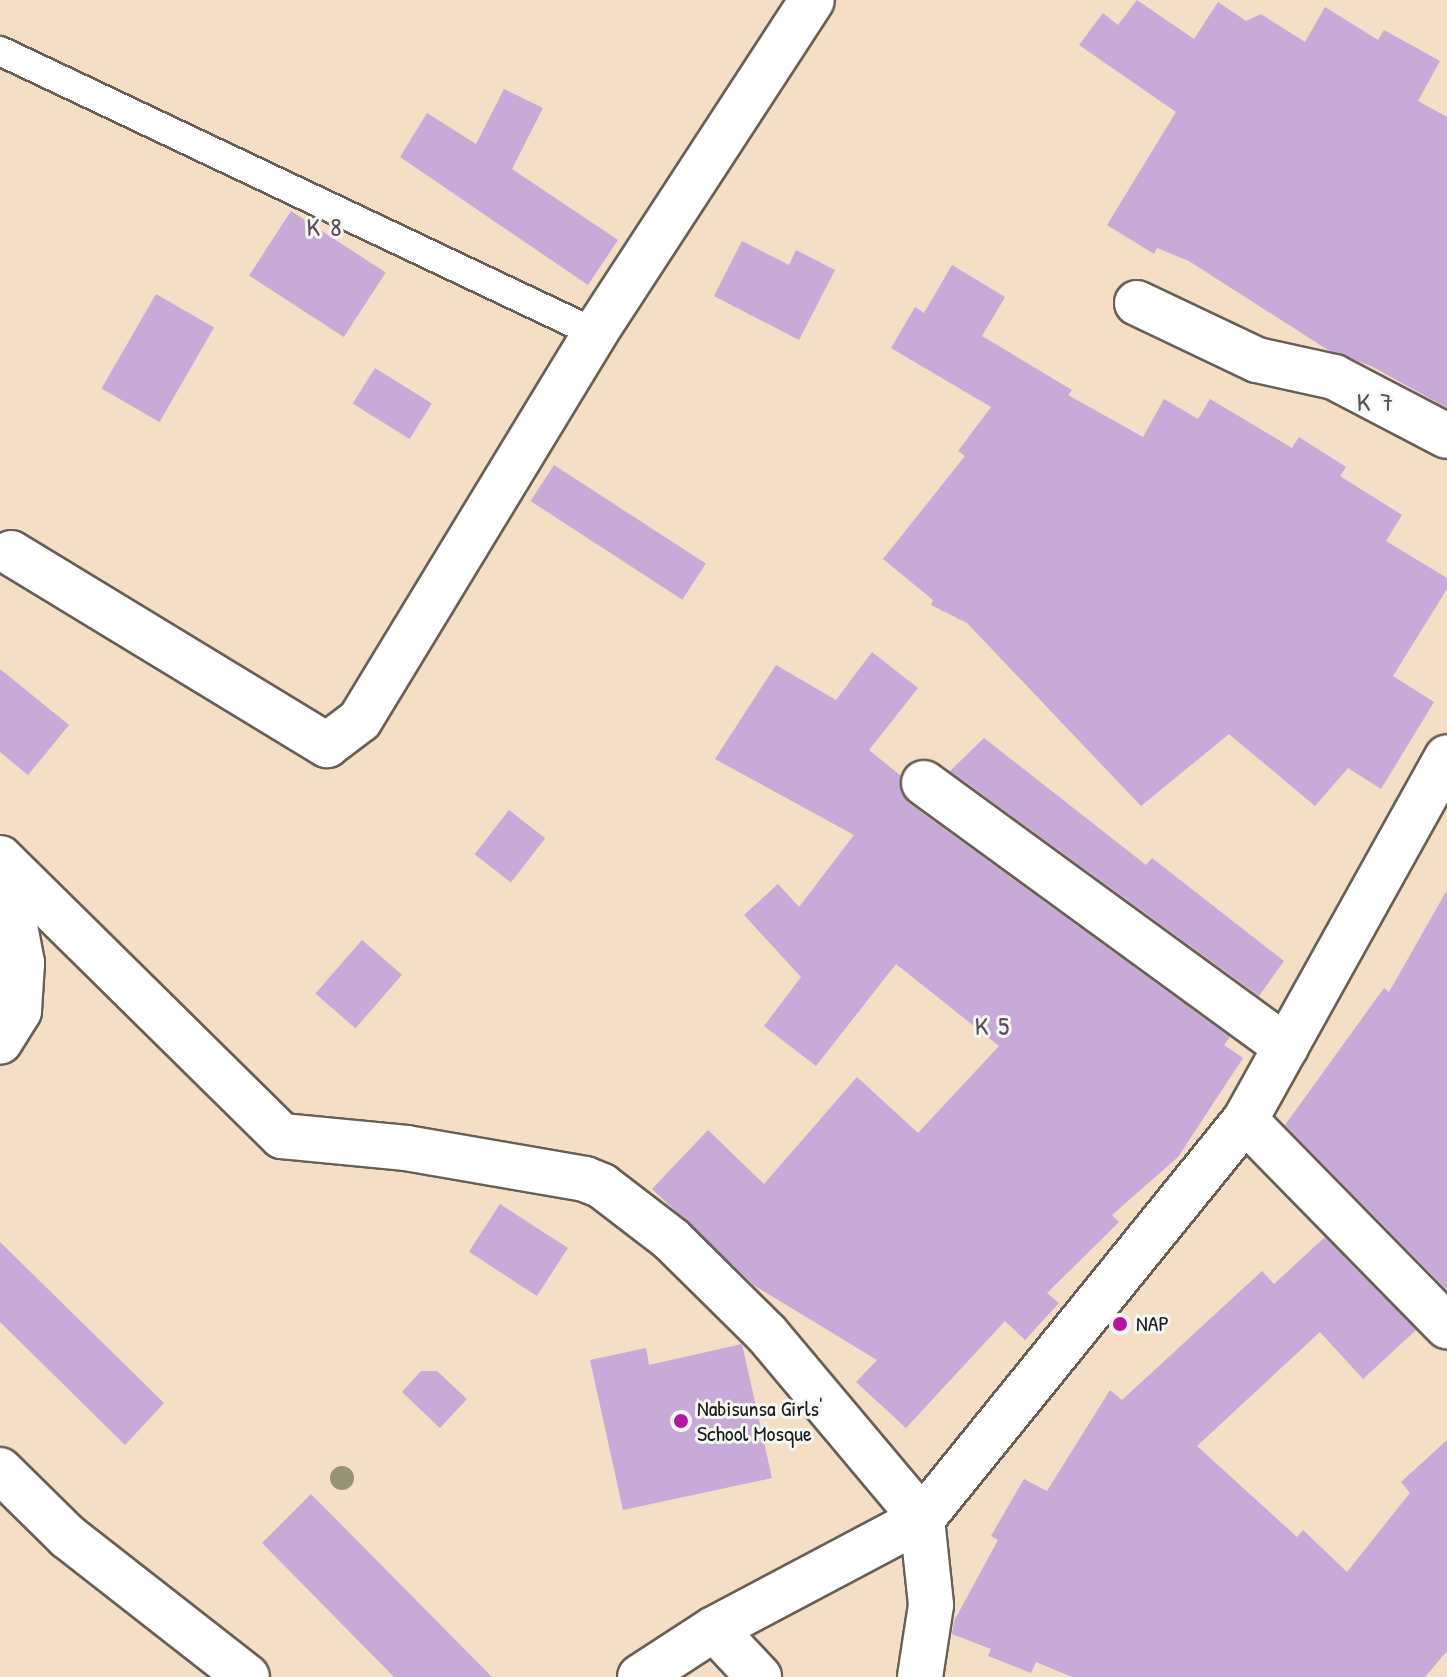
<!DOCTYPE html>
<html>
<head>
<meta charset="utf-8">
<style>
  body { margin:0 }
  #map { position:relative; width:1447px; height:1677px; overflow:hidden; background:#f4dec5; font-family:"Patrick Hand",sans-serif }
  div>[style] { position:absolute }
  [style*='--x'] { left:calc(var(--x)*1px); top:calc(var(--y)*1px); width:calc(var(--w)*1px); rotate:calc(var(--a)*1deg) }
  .building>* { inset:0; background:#c7aad7; transform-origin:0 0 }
  .roads { filter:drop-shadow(2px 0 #686057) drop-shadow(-2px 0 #686057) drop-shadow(0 2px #686057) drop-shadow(0 -2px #686057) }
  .service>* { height:28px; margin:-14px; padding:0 14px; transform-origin:14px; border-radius:14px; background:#fff }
  .minor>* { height:44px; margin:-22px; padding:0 22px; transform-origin:22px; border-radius:22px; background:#fff }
  .trees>* { width:24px; height:24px; margin:-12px; border-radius:50%; background:#979376 }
  .dots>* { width:22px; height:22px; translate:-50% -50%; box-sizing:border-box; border:4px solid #f6f6f2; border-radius:50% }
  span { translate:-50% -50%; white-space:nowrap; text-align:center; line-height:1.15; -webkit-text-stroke:6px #f6f6f2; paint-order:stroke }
  .poi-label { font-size:22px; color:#1c1c1c }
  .left { translate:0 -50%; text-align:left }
  .quarter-label { font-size:26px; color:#584e5d; letter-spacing:2px }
</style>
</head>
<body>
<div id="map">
  <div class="building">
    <div style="clip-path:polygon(1137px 0,1194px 39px,1218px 2px,1246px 21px,1261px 14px,1305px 42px,1325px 7px,1378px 40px,1384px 30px,1440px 61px,1418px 101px,1447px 117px,1447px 408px,1371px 366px,1328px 350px,1189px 261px,1157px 248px,1154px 254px,1107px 225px,1176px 112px,1079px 45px,1103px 13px,1118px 25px)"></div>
    <div style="clip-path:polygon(504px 89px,543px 108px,512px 169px,618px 240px,588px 285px,400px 157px,427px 113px,476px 144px)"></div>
    <div style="left:291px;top:211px;width:113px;height:77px;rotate:33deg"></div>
    <div style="clip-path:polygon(742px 241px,789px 265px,796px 250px,835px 270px,799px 340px,714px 296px)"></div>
    <div style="clip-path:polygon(952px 265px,1005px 297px,982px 336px,1072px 390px,1068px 395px,1143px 437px,1164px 399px,1198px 419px,1210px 399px,1292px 448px,1299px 437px,1346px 467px,1340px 476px,1402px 515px,1386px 541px,1447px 578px,1447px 589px,1393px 676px,1434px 702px,1381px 789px,1348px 768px,1315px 806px,1229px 734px,1141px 806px,967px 623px,931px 605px,933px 600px,883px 559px,965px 456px,958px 451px,991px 407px,891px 348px,915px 307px,924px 313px)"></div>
    <div style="left:156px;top:294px;width:67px;height:109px;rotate:30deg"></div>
    <div style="left:375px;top:368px;width:67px;height:42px;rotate:32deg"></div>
    <div style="left:554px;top:465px;width:181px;height:43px;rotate:33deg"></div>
    <div style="clip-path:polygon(872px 652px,918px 688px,869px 750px,901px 776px,901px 792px,909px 803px,1230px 1037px,1224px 1045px,1243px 1058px,1178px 1157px,1112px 1215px,1119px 1222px,1047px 1293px,1059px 1303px,1025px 1340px,1005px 1321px,906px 1428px,856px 1382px,877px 1360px,755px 1286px,652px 1189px,708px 1130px,764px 1184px,857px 1077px,918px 1133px,999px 1046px,896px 964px,816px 1066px,764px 1026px,801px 977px,744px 915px,778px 884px,799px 907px,854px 835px,715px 759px,776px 665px,836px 700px)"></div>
    <div style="clip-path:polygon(0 669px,69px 725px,28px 775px,0 752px)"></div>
    <div style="clip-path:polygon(984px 738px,1146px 865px,1152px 858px,1284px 961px,1259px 996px,950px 771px)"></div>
    <div style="left:509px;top:810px;width:46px;height:56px;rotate:38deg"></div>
    <div style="clip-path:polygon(1447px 890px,1447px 1290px,1285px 1125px,1384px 988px,1389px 992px)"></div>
    <div style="left:362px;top:940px;width:53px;height:71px;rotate:41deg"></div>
    <div style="left:500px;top:1204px;width:81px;height:57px;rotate:33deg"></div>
    <div style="clip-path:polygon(1325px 1237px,1416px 1330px,1363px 1379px,1320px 1332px,1197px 1446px,1297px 1537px,1303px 1530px,1347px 1572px,1410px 1493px,1401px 1482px,1447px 1440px,1447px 1651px,1425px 1677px,1072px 1677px,1036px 1662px,1031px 1673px,988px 1656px,991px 1649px,952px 1634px,954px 1621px,998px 1540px,991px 1536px,1024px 1479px,1047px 1491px,1110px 1390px,1122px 1400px,1262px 1271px,1274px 1284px)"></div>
    <div style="clip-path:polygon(0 1242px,164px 1403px,125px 1445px,0 1322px)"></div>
    <div style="clip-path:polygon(742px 1344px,772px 1478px,623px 1510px,590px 1360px,646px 1348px,649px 1365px)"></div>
    <div style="clip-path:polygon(421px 1371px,437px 1371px,467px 1399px,440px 1428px,402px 1392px)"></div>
    <div style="clip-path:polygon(311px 1494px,492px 1677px,394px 1677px,262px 1543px)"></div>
  </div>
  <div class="roads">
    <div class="service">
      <div style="--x:0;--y:51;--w:658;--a:25.36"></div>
    </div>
    <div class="minor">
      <div style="--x:1137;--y:303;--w:133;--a:25.4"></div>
      <div style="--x:1257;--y:360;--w:79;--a:12.4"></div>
      <div style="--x:1334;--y:377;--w:127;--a:27.6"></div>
      <div style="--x:11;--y:553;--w:370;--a:31.3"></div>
      <div style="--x:327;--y:745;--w:41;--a:-37.1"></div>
      <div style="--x:360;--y:720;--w:453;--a:-58.7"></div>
      <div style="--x:595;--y:333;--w:397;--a:-56.9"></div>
      <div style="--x:924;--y:783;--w:448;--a:36.1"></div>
      <div style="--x:0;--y:858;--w:396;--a:44.6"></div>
      <div style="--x:282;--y:1136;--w:125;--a:5.5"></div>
      <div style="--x:406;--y:1148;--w:182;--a:9.8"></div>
      <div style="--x:585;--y:1179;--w:18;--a:22"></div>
      <div style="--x:602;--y:1186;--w:87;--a:37.5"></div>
      <div style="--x:671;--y:1239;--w:135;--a:44.7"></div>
      <div style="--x:767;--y:1334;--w:241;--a:50"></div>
      <div style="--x:922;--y:1519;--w:86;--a:84"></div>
      <div style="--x:931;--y:1605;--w:73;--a:98.7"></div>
      <div style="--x:0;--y:904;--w:22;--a:51"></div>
      <div style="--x:14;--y:921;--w:43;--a:79.2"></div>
      <div style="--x:22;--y:963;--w:48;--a:93.6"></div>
      <div style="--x:19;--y:1011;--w:36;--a:122"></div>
      <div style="--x:1245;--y:1120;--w:289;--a:45.6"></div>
      <div style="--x:0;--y:1470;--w:95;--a:44.6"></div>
      <div style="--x:68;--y:1537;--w:227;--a:38"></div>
      <div style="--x:714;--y:1629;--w:66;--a:46.8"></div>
      <div style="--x:640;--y:1677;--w:88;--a:-33"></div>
      <div style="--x:714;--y:1629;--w:235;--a:-27.9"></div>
      <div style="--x:922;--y:1519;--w:513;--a:-51.01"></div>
      <div style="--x:1245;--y:1120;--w:415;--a:-60.9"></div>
    </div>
  </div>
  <div class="trees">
    <div style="left:342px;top:1478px"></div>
  </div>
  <div class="dots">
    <div style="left:1120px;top:1324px;background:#b5179e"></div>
    <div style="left:681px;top:1421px;background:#b5179e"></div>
  </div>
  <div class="poi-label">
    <span class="left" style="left:1136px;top:1324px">NAP</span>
    <span class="left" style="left:697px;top:1421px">Nabisunsa Girls'<br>School Mosque</span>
  </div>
  <div class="quarter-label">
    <span style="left:325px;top:227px">K 8</span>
    <span style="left:1376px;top:402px">K 7</span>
    <span style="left:993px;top:1026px">K 5</span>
  </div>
</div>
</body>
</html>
